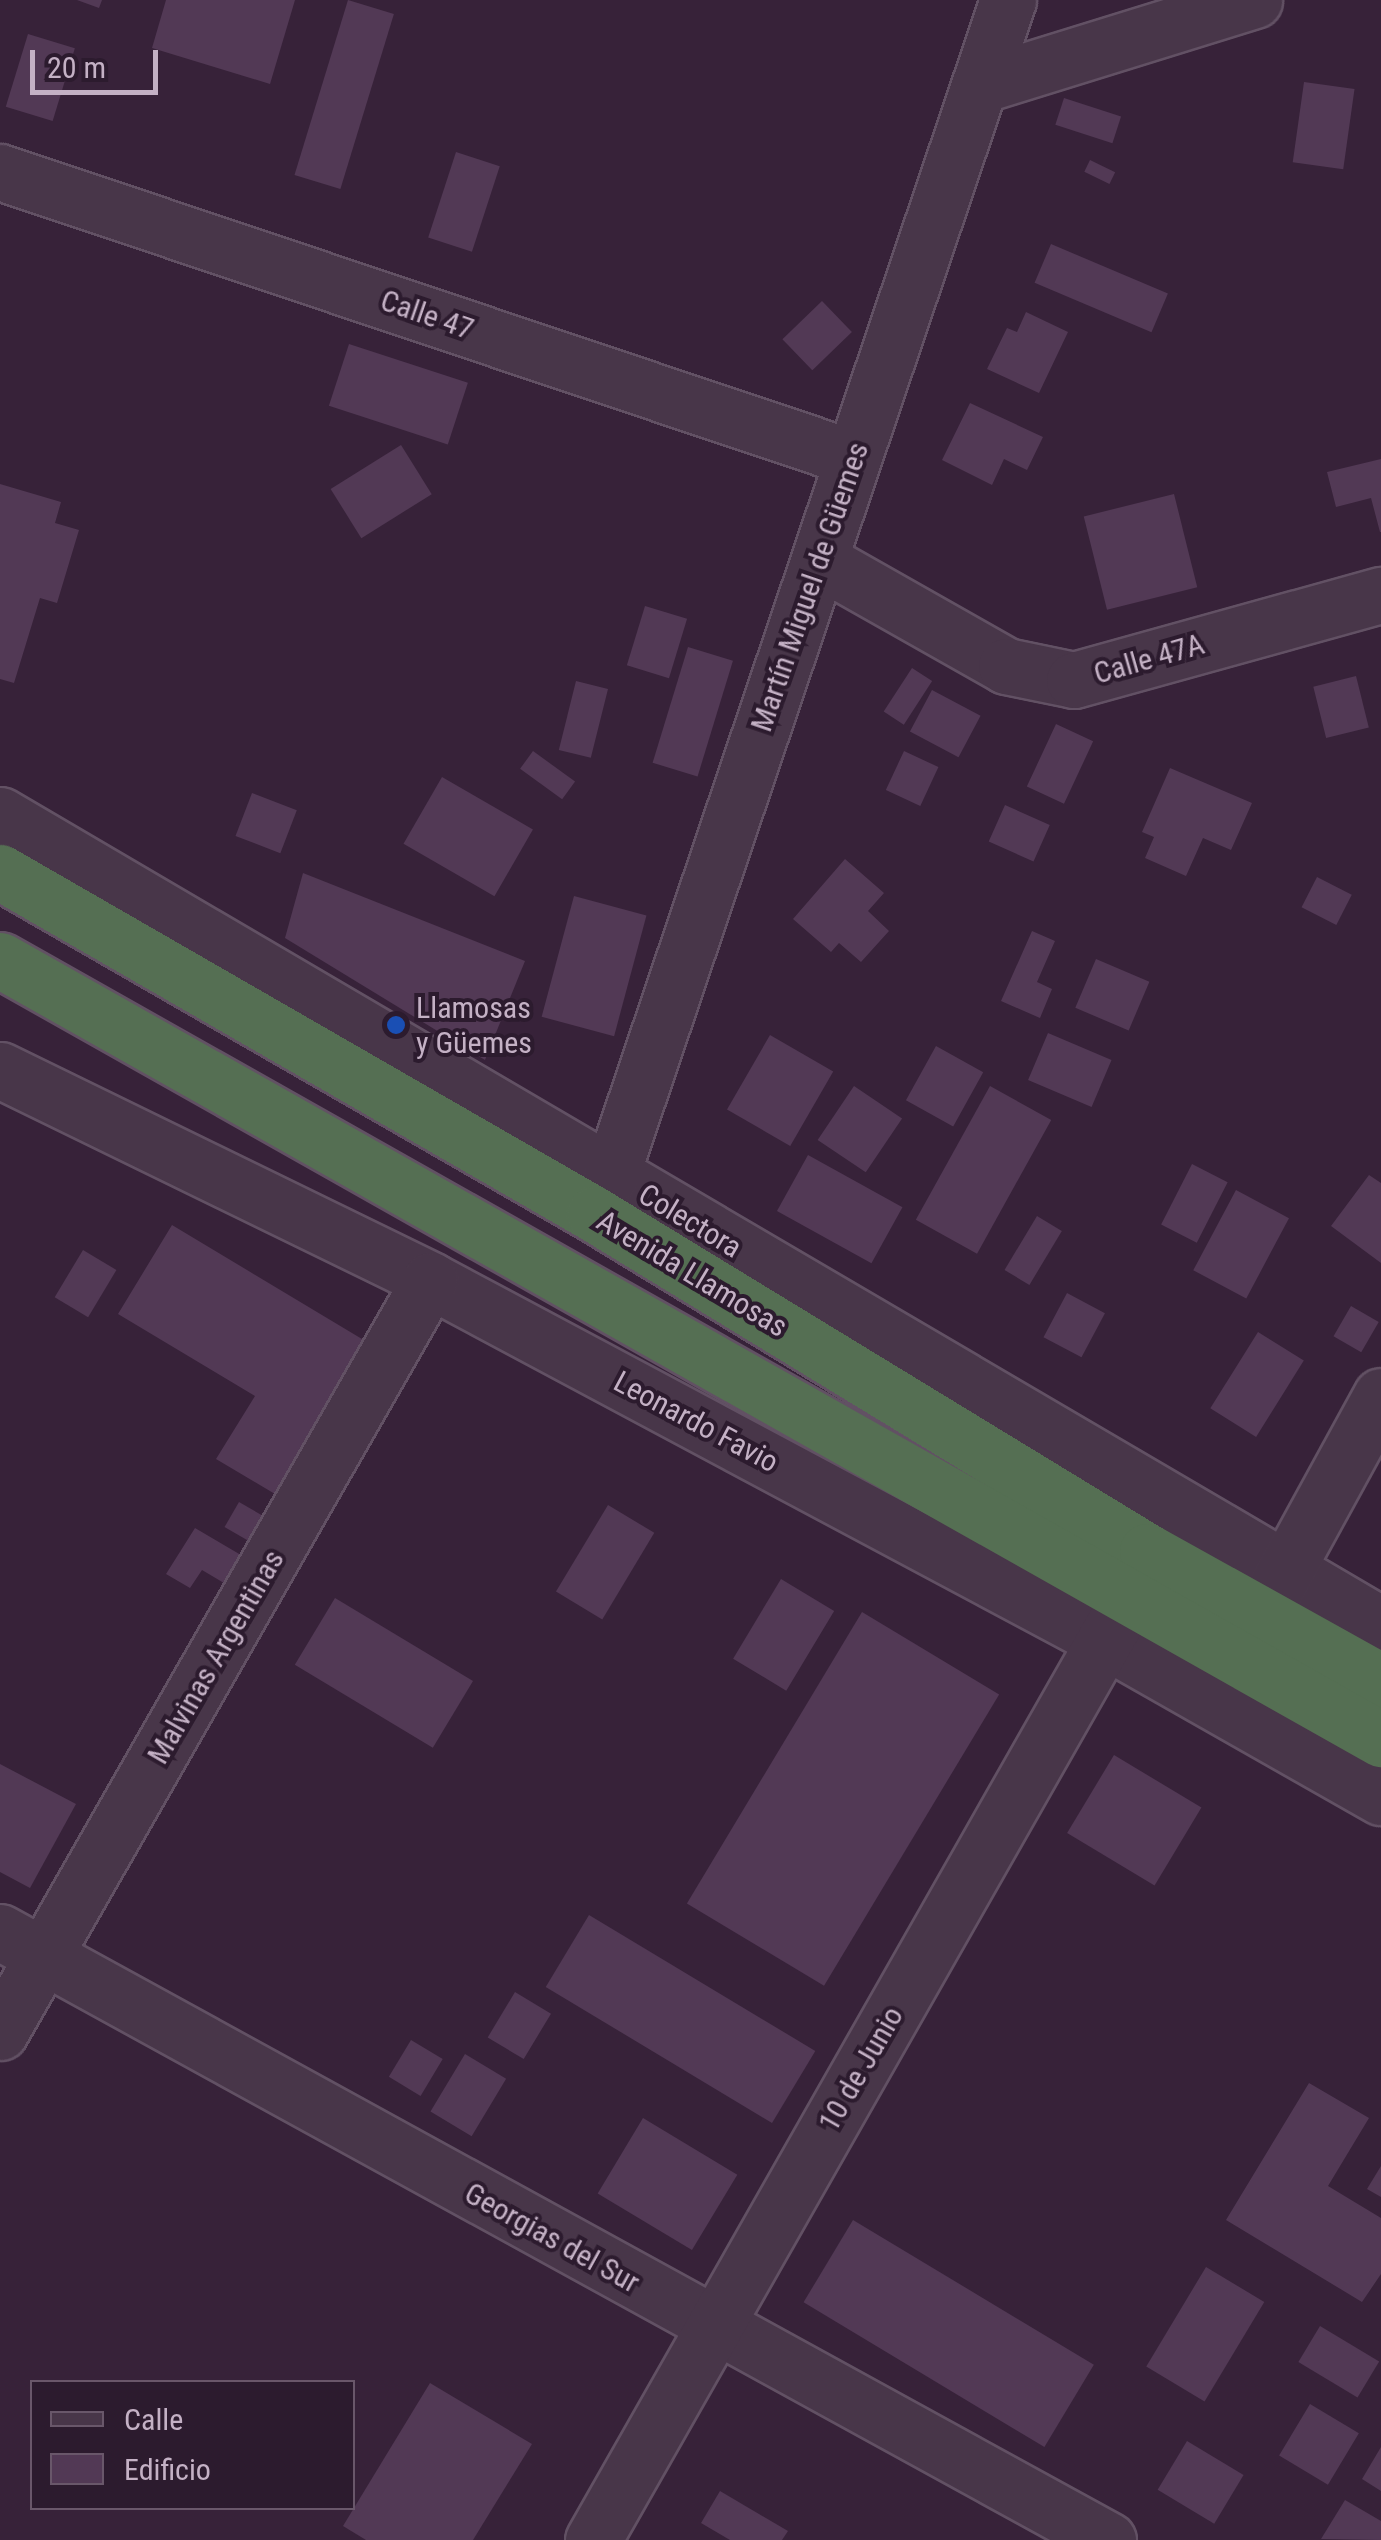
<!DOCTYPE html>
<html>
<head>
<meta charset="utf-8">
<style>
  body { margin:0 }
  #map { position:relative; width:1381px; height:2540px; overflow:hidden; background:#372239; font-family:"Roboto Condensed",sans-serif }
  div>[style] { position:absolute }
  [style*='--x'] { left:calc(var(--x)*1px); top:calc(var(--y)*1px); width:calc(var(--w)*1px); rotate:calc(var(--a)*1deg) }
  .building>* { inset:0; background:#523955; transform-origin:0 0 }
  .roads { filter:drop-shadow(2px 0 #625164) drop-shadow(-2px 0 #625164) drop-shadow(0 2px #625164) drop-shadow(0 -2px #625164) }
  .minor>* { height:55px; margin:-27.5px; padding:0 27.5px; transform-origin:27.5px; border-radius:27.5px; background:#483649 }
  .highway>* { height:55px; margin:-27.5px; padding:0 27.5px; transform-origin:27.5px; border-radius:27.5px; background:#556f53 }
  .dots>* { width:28px; height:28px; translate:-50% -50%; box-sizing:border-box; border:5px solid #2c1b2e; border-radius:50% }
  span { translate:-50% -50%; white-space:nowrap; text-align:center; line-height:1.15; -webkit-text-stroke:8px #2c1b2e; paint-order:stroke }
  .street-label { font-size:30px; color:#c4b1c5 }
  .poi-label { font-size:30px; color:#c4b1c5 }
  .left { translate:0 -50%; text-align:left }
  .legend { position:absolute; left:30px; top:2380px; width:325px; height:130px; box-sizing:border-box; background:#2c1b2e; border:2px solid #69576a; margin:0; padding:12px 18px; list-style:none; font-size:30px; color:#c4b1c5 }
  .legend li { display:flex; align-items:center; gap:20px; height:50px }
  .legend b { width:50px; border:2px solid #69576a }
  .scale { position:absolute; left:30px; top:50px; width:128px; height:45px; box-sizing:border-box; border:5px solid #c4b1c5; border-top:0; padding-left:12px; font-size:30px; line-height:35px; white-space:nowrap; color:#c4b1c5; -webkit-text-stroke:8px #2c1b2e; paint-order:stroke }
</style>
</head>
<body>
<div id="map">
  <div class="building">
    <div style="clip-path:polygon(77px 0,102px 0,99px 8px)"></div>
    <div style="clip-path:polygon(166px 0,295px 0,270px 84px,152px 48px)"></div>
    <div style="left:348px;top:0;width:48px;height:183px;rotate:17deg"></div>
    <div style="left:28px;top:34px;width:49px;height:76px;rotate:17deg"></div>
    <div style="left:1304px;top:82px;width:51px;height:81px;rotate:8deg"></div>
    <div style="left:1064px;top:98px;width:60px;height:28px;rotate:18deg"></div>
    <div style="left:456px;top:152px;width:46px;height:90px;rotate:18deg"></div>
    <div style="left:1090px;top:160px;width:28px;height:13px;rotate:26deg"></div>
    <div style="left:1051px;top:244px;width:127px;height:42px;rotate:23deg"></div>
    <div style="left:822px;top:301px;width:43px;height:55px;rotate:46deg"></div>
    <div style="clip-path:polygon(1026px 312px,1068px 332px,1039px 393px,987px 369px,1007px 328px,1017px 332px)"></div>
    <div style="left:349px;top:344px;width:125px;height:65px;rotate:18deg"></div>
    <div style="clip-path:polygon(970px 403px,1043px 437px,1027px 470px,1004px 459px,992px 485px,942px 460px)"></div>
    <div style="left:401px;top:445px;width:58px;height:83px;rotate:58deg"></div>
    <div style="clip-path:polygon(1381px 459px,1381px 532px,1380px 532px,1371px 498px,1336px 507px,1327px 472px)"></div>
    <div style="clip-path:polygon(0 484px,61px 502px,55px 523px,79px 530px,57px 603px,40px 598px,14px 683px,0 679px)"></div>
    <div style="left:1174px;top:494px;width:96px;height:93px;rotate:76deg"></div>
    <div style="left:645px;top:606px;width:44px;height:62px;rotate:17deg"></div>
    <div style="left:688px;top:647px;width:47px;height:121px;rotate:17deg"></div>
    <div style="left:912px;top:668px;width:24px;height:52px;rotate:33deg"></div>
    <div style="left:1356px;top:676px;width:53px;height:44px;rotate:76deg"></div>
    <div style="left:576px;top:681px;width:33px;height:71px;rotate:14deg"></div>
    <div style="left:932px;top:690px;width:55px;height:47px;rotate:28deg"></div>
    <div style="left:1056px;top:724px;width:41px;height:69px;rotate:25deg"></div>
    <div style="left:533px;top:751px;width:52px;height:22px;rotate:36deg"></div>
    <div style="left:904px;top:751px;width:38px;height:43px;rotate:25deg"></div>
    <div style="clip-path:polygon(1170px 768px,1252px 803px,1231px 850px,1203px 838px,1186px 876px,1145px 858px,1154px 837px,1142px 832px)"></div>
    <div style="left:442px;top:777px;width:105px;height:77px;rotate:30deg"></div>
    <div style="left:252px;top:793px;width:48px;height:46px;rotate:21deg"></div>
    <div style="left:1005px;top:805px;width:49px;height:40px;rotate:24deg"></div>
    <div style="clip-path:polygon(845px 859px,884px 893px,868px 911px,889px 931px,861px 962px,839px 943px,831px 952px,793px 919px)"></div>
    <div style="clip-path:polygon(303px 873px,525px 961px,485px 1060px,285px 938px)"></div>
    <div style="left:1317px;top:877px;width:39px;height:34px;rotate:27deg"></div>
    <div style="left:574px;top:896px;width:75px;height:125px;rotate:15deg"></div>
    <div style="clip-path:polygon(1032px 931px,1055px 941px,1037px 982px,1052px 989px,1040px 1018px,1001px 1001px)"></div>
    <div style="left:1096px;top:959px;width:58px;height:53px;rotate:23deg"></div>
    <div style="left:1048px;top:1033px;width:69px;height:51px;rotate:23deg"></div>
    <div style="left:770px;top:1035px;width:73px;height:86px;rotate:30deg"></div>
    <div style="left:936px;top:1046px;width:54px;height:62px;rotate:29deg"></div>
    <div style="left:854px;top:1086px;width:58px;height:65px;rotate:34deg"></div>
    <div style="left:990px;top:1086px;width:70px;height:153px;rotate:29deg"></div>
    <div style="left:808px;top:1155px;width:108px;height:64px;rotate:29deg"></div>
    <div style="left:1192px;top:1164px;width:40px;height:68px;rotate:27deg"></div>
    <div style="clip-path:polygon(1369px 1175px,1381px 1183px,1381px 1263px,1331px 1226px)"></div>
    <div style="left:1236px;top:1190px;width:60px;height:91px;rotate:28deg"></div>
    <div style="left:1037px;top:1216px;width:29px;height:63px;rotate:31deg"></div>
    <div style="clip-path:polygon(172px 1225px,367px 1342px,275px 1494px,216px 1459px,255px 1396px,118px 1314px)"></div>
    <div style="left:83px;top:1250px;width:39px;height:55px;rotate:31deg"></div>
    <div style="left:1067px;top:1293px;width:43px;height:50px;rotate:28deg"></div>
    <div style="left:1351px;top:1306px;width:32px;height:35px;rotate:30deg"></div>
    <div style="left:1258px;top:1332px;width:54px;height:90px;rotate:32deg"></div>
    <div style="left:239px;top:1502px;width:28px;height:29px;rotate:30deg"></div>
    <div style="left:608px;top:1505px;width:54px;height:101px;rotate:31deg"></div>
    <div style="clip-path:polygon(195px 1528px,246px 1558px,229px 1586px,202px 1570px,190px 1588px,166px 1574px)"></div>
    <div style="left:781px;top:1579px;width:62px;height:93px;rotate:31deg"></div>
    <div style="left:335px;top:1598px;width:161px;height:78px;rotate:31deg"></div>
    <div style="left:862px;top:1612px;width:160px;height:340px;rotate:31deg"></div>
    <div style="left:1114px;top:1755px;width:102px;height:91px;rotate:31deg"></div>
    <div style="clip-path:polygon(0 1764px,76px 1804px,30px 1888px,0 1872px)"></div>
    <div style="left:589px;top:1915px;width:264px;height:84px;rotate:31deg"></div>
    <div style="left:515px;top:1992px;width:42px;height:53px;rotate:31deg"></div>
    <div style="left:411px;top:2040px;width:37px;height:43px;rotate:31deg"></div>
    <div style="left:465px;top:2054px;width:48px;height:67px;rotate:31deg"></div>
    <div style="clip-path:polygon(1309px 2083px,1369px 2118px,1328px 2186px,1381px 2218px,1381px 2274px,1362px 2302px,1226px 2220px)"></div>
    <div style="left:643px;top:2118px;width:110px;height:88px;rotate:31deg"></div>
    <div style="clip-path:polygon(1381px 2166px,1381px 2197px,1367px 2189px)"></div>
    <div style="left:853px;top:2220px;width:281px;height:96px;rotate:31deg"></div>
    <div style="left:1206px;top:2267px;width:68px;height:116px;rotate:31deg"></div>
    <div style="left:1320px;top:2326px;width:69px;height:42px;rotate:31deg"></div>
    <div style="clip-path:polygon(430px 2383px,532px 2444px,473px 2540px,366px 2540px,343px 2526px)"></div>
    <div style="left:1310px;top:2404px;width:57px;height:60px;rotate:31deg"></div>
    <div style="left:1187px;top:2441px;width:66px;height:57px;rotate:31deg"></div>
    <div style="clip-path:polygon(1381px 2447px,1381px 2491px,1362px 2479px)"></div>
    <div style="clip-path:polygon(720px 2491px,788px 2531px,782px 2540px,730px 2540px,701px 2523px)"></div>
    <div style="clip-path:polygon(1345px 2500px,1381px 2521px,1381px 2540px,1321px 2539px)"></div>
  </div>
  <div class="roads">
    <div class="minor">
      <div style="--x:980;--y:85;--w:287;--a:-17.2"></div>
      <div style="--x:0;--y:172;--w:900;--a:18.54"></div>
      <div style="--x:819;--y:560;--w:215;--a:29.5"></div>
      <div style="--x:1006;--y:666;--w:69;--a:11.6"></div>
      <div style="--x:1074;--y:680;--w:319;--a:-15.5"></div>
      <div style="--x:0;--y:815;--w:1601;--a:30.39"></div>
      <div style="--x:0;--y:1070;--w:479;--a:26"></div>
      <div style="--x:430;--y:1280;--w:766;--a:28.1"></div>
      <div style="--x:1106;--y:1641;--w:316;--a:29.6"></div>
      <div style="--x:611;--y:1175;--w:1240;--a:-71.33"></div>
      <div style="--x:1267;--y:1604;--w:237;--a:-61.3"></div>
      <div style="--x:0;--y:1932;--w:1264;--a:28.76"></div>
      <div style="--x:0;--y:2032;--w:866;--a:-60.24"></div>
      <div style="--x:593;--y:2540;--w:1072;--a:-60.37"></div>
    </div>
    <div class="highway">
      <div style="--x:0;--y:872;--w:685;--a:29.93"></div>
      <div style="--x:594;--y:1214;--w:648;--a:31.36"></div>
      <div style="--x:1147;--y:1551;--w:268;--a:29.1"></div>
      <div style="--x:0;--y:960;--w:1586;--a:29.43"></div>
    </div>
  </div>
  <div class="dots">
    <div style="left:396px;top:1025px;background:#1a4fb4"></div>
  </div>
  <div class="street-label">
    <span style="left:427px;top:315px;rotate:19deg">Calle 47</span>
    <span style="left:810px;top:587px;rotate:-71deg">Martín Miguel de Güemes</span>
    <span style="left:1149px;top:659px;rotate:-16deg">Calle 47A</span>
    <span style="left:690px;top:1221px;rotate:31deg">Colectora</span>
    <span style="left:692px;top:1274px;rotate:31deg">Avenida Llamosas</span>
    <span style="left:696px;top:1422px;rotate:28deg">Leonardo Favio</span>
    <span style="left:216px;top:1657px;rotate:-60deg">Malvinas Argentinas</span>
    <span style="left:861px;top:2069px;rotate:-60deg">10 de Junio</span>
    <span style="left:552px;top:2238px;rotate:29deg">Georgias del Sur</span>
  </div>
  <div class="poi-label">
    <span class="left" style="left:416px;top:1025px">Llamosas<br>y Güemes</span>
  </div>
  <ul class="legend">
  <li><b style="height:12px;background:#483649"></b>Calle</li>
  <li><b style="height:28px;background:#523955"></b>Edificio</li>
  </ul>
  <div class="scale">20 m</div>
</div>
</body>
</html>
